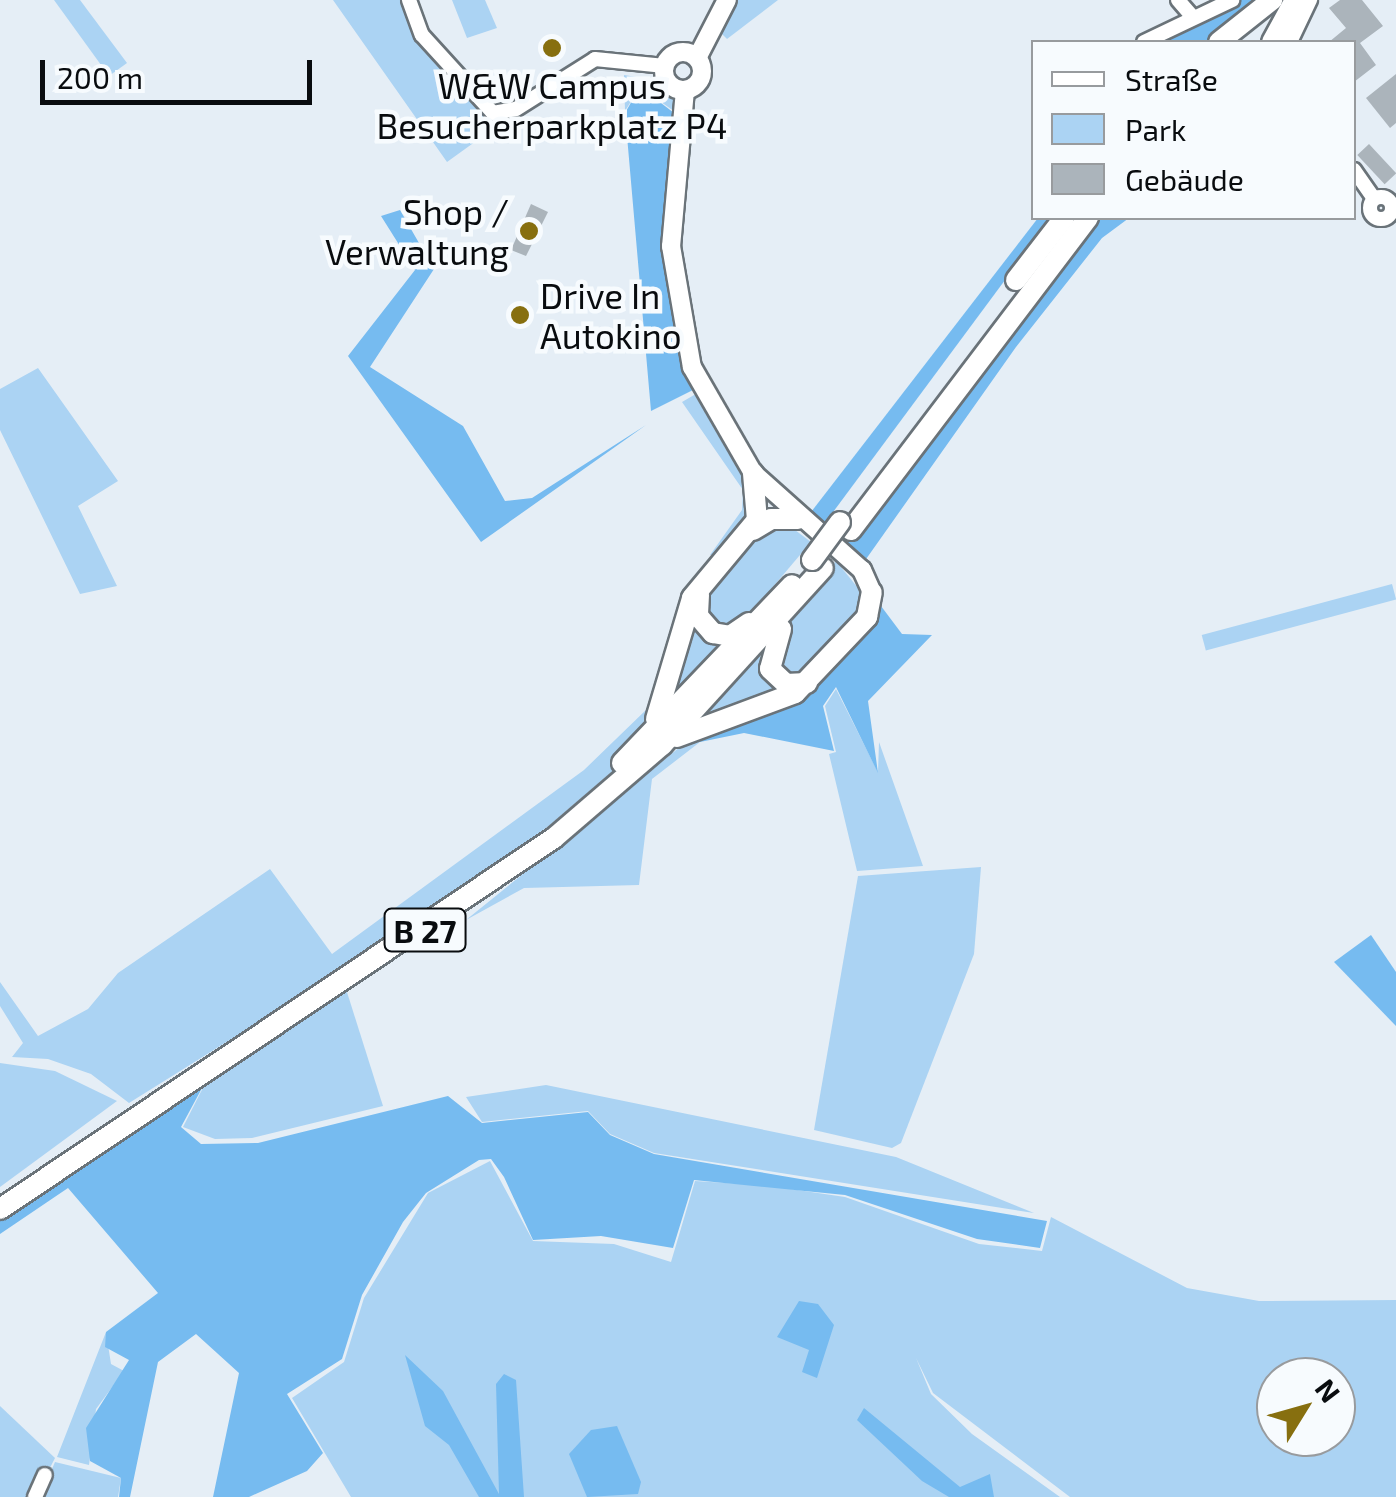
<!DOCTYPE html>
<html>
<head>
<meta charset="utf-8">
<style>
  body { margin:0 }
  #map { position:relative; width:1396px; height:1497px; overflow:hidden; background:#e5eef6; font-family:"Exo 2",sans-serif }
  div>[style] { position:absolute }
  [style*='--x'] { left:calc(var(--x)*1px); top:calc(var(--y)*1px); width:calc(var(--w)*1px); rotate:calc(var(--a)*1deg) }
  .green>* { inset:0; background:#abd3f3; transform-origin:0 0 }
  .forest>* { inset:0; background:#76bbf0 }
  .building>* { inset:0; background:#abb4bb; transform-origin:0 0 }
  .roads { filter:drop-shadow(2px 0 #6a7379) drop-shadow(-2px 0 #6a7379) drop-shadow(0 2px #6a7379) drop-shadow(0 -2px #6a7379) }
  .minor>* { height:14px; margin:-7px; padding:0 7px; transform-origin:7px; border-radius:7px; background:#fff }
  .minor>.ring { margin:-7px; padding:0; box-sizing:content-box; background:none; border:14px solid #fff; border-radius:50% }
  .major>* { height:18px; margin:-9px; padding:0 9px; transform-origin:9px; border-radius:9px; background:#fff }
  .major>.ring { margin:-9px; padding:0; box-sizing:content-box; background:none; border:18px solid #fff; border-radius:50% }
  .highway>* { height:20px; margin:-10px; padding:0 10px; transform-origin:10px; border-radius:10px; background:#fff }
  .bridges { filter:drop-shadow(2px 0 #6a7379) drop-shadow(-2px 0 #6a7379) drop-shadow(0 2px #6a7379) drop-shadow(0 -2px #6a7379) }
  .highway-bridge>* { height:20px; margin:-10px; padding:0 10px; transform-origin:10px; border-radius:10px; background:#fff }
  .dots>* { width:28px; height:28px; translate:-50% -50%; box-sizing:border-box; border:5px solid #f7fbfe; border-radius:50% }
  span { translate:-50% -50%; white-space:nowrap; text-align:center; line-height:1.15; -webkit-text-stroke:9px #f7fbfe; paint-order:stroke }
  .shield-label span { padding:2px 8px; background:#f7fbfe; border:2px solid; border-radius:8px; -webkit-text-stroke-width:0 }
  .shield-label { font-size:32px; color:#090c0f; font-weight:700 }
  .poi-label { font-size:35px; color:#090c0f }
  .right { translate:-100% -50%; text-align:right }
  .left { translate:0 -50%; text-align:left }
  .legend { position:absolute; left:1031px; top:40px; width:325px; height:180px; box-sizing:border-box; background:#f7fbfe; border:2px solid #989b9e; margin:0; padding:12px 18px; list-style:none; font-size:30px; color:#090c0f }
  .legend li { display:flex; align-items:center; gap:20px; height:50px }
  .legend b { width:50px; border:2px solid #989b9e }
  .north { position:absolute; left:1256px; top:1357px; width:100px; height:100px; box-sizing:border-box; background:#f7fbfe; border:2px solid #989b9e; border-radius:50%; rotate:53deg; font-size:28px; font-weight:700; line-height:40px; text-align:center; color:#090c0f }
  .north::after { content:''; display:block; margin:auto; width:35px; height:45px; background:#876f0f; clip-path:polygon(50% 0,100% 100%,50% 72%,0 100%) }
  .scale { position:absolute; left:40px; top:60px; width:272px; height:45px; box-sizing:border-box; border:5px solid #090c0f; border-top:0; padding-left:12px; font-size:30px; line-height:35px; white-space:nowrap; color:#090c0f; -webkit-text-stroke:8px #f7fbfe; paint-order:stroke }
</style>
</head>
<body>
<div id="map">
  <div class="green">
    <div style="clip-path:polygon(54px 0,80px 0,127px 63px,109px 76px)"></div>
    <div style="clip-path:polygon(333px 0,403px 0,419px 38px,497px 126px,447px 162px)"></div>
    <div style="clip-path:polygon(452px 0,485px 0,497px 28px,467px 38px)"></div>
    <div style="clip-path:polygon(734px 0,778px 0,727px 39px,721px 33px)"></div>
    <div style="clip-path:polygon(624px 75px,661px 81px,680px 98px,678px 114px,640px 87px,625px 111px)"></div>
    <div style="clip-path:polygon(38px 368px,118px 481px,78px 506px,117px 586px,80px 594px,0 430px,0 389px)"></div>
    <div style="clip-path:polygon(701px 391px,760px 503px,727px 558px,710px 555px,742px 510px,743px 490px,682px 402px)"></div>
    <div style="clip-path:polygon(769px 527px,791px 527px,811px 542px,744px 621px,721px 631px,706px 623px,708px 586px)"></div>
    <div style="clip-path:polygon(836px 561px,867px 599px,860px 618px,805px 677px,781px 677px,774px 644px)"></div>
    <div style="left:1392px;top:584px;width:16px;height:197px;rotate:75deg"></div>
    <div style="clip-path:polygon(690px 617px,699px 633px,726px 641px,665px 714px)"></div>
    <div style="clip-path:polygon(760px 651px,761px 667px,784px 693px,704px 718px)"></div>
    <div style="clip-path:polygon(836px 689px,878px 772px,879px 742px,923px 866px,857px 871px,829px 754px,836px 752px,825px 706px)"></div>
    <div style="clip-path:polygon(647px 709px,661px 710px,628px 758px,550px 825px,388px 941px,129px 1103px,91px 1074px,48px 1059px,12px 1057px,23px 1043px,0 1006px,0 982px,38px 1036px,88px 1009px,118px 973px,270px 869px,332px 954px,584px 770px)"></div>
    <div style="clip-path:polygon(696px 734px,700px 742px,652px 779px,639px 885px,524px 888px,466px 920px)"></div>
    <div style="clip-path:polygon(981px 867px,974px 954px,901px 1143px,892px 1148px,814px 1130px,858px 876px)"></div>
    <div style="clip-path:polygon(346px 989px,383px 1106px,252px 1138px,215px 1139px,183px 1127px,215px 1064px)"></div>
    <div style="clip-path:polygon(0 1063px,55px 1071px,117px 1101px,0 1187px)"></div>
    <div style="clip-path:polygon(546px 1085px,896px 1157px,1034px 1213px,654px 1153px,610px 1134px,588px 1111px,482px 1122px,466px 1097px)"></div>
    <div style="clip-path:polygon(evenodd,490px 1161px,533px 1241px,614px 1244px,671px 1262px,695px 1181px,770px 1186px,845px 1197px,979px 1244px,1042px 1251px,1051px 1217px,1187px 1288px,1259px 1301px,1396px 1300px,1396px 1497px,1070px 1497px,933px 1393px,916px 1358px,931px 1394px,972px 1434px,1060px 1497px,351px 1497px,292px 1398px,344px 1362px,364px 1298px,428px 1193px,490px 1161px,1276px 1377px,1336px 1377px,1336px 1437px,1276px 1437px,1276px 1377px)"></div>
    <div style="clip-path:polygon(106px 1332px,111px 1364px,124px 1371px,96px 1409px,89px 1465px,57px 1457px)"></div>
    <div style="clip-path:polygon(0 1406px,55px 1458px,35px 1497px,0 1497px)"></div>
    <div style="clip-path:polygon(55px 1462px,121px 1478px,118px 1497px,40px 1497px)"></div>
  </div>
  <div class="forest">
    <div style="clip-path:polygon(1240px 0,1258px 0,1206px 42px,1159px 42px)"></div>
    <div style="clip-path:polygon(640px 87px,678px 116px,667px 273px,693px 390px,651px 411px,625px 113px)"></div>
    <div style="clip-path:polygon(400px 210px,434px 269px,370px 367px,463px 426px,505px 501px,532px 498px,646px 425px,481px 542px,348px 356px,415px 270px,381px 216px)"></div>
    <div style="clip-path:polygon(1038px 218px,1051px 218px,822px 527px,808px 516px)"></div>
    <div style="clip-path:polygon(1095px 218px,1129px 218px,1102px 238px,1016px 347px,864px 562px,844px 547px,1022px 302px)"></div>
    <div style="clip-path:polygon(878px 602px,902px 634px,932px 635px,868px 701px,878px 773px,836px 687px,823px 706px,834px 751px,744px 733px,700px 742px,696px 734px,787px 703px)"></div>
    <div style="clip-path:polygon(1371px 935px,1396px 972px,1396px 1026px,1334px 962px)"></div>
    <div style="clip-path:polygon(215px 1064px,181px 1127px,201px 1144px,258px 1143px,448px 1096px,482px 1123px,588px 1112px,610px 1135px,654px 1154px,1047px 1221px,1040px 1248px,977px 1239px,845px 1195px,694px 1180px,673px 1248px,601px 1236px,533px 1240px,504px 1177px,491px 1159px,479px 1160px,426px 1193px,403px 1222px,362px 1295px,342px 1359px,287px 1394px,323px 1453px,307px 1471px,249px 1497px,213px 1497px,239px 1373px,196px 1334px,158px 1362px,130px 1497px,119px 1497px,121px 1478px,90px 1461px,86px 1428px,129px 1360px,105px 1347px,106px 1332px,158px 1293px,68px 1188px,0 1234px,0 1209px)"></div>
    <div style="clip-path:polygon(799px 1301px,818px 1304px,834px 1325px,817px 1378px,802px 1372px,809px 1350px,777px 1337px)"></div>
    <div style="clip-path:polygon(405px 1355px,443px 1391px,499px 1494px,496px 1384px,504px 1374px,516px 1380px,524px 1497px,479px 1497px,449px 1445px,425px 1426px)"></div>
    <div style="clip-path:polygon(864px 1408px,960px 1487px,990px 1474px,994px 1497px,949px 1497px,922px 1481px,857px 1420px)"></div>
    <div style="clip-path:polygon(617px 1426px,641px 1482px,638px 1494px,587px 1497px,569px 1454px,591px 1430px)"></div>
  </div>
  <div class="building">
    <div style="clip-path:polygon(1340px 0,1362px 0,1383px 26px,1360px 43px,1376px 65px,1354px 82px,1354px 42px,1329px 42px,1346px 28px,1329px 8px)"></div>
    <div style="clip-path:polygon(1396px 74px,1396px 123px,1390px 128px,1366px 98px)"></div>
    <div style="left:1369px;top:144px;width:40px;height:16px;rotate:47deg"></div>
    <div style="clip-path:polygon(531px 204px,548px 212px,526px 256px,511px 250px)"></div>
  </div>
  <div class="roads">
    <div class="minor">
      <div style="--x:409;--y:0;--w:37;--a:70"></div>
      <div style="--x:422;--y:35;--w:105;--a:47.7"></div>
      <div style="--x:493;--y:113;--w:23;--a:-10"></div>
      <div style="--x:516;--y:109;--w:93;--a:-32.3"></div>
      <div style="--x:595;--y:59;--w:70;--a:5.7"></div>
      <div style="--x:1178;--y:0;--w:23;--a:49"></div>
      <div style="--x:1144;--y:42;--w:98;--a:-25.5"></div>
      <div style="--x:1290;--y:42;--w:47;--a:-64.5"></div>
      <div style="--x:1354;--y:170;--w:35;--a:55"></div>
      <div class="ring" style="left:1370px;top:197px;width:8px;height:8px"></div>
      <div style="--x:35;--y:1497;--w:24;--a:-66"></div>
    </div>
    <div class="major">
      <div class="ring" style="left:664px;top:52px;width:20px;height:20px"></div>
      <div style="--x:697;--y:58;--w:65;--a:-62.7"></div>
      <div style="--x:685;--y:90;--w:157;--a:95.1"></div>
      <div style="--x:671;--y:246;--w:123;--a:80.2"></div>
      <div style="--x:692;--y:367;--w:122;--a:60.1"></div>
      <div style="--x:753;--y:473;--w:146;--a:41.7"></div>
      <div style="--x:862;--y:570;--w:24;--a:66"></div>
    </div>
    <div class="highway">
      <div style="--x:1219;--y:42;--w:68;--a:-38.4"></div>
      <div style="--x:1272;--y:42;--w:48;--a:-61.3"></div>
      <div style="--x:1016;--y:280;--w:78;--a:-52.3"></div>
      <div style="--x:753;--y:530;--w:21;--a:-31"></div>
      <div style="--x:771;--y:519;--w:27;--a:0"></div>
      <div style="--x:851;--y:530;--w:392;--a:-52.8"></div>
      <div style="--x:699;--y:595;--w:21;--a:93"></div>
      <div style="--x:698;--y:616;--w:23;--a:49"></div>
      <div style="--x:713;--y:633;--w:17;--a:10"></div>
      <div style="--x:730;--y:636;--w:23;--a:-34"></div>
      <div style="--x:781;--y:629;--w:41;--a:105.4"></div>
      <div style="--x:770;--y:669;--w:22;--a:43"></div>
      <div style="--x:786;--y:684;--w:21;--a:-3"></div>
      <div style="--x:656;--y:719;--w:126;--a:-73.4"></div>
      <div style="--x:692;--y:598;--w:102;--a:-50.2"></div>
      <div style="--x:757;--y:520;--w:47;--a:-94.9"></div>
      <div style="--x:677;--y:737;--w:126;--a:-20.4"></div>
      <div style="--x:795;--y:693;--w:105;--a:-46.5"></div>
      <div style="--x:867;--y:617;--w:25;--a:-79"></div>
      <div style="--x:622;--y:763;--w:246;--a:-46.3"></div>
      <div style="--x:0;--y:1209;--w:667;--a:-33.81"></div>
      <div style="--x:554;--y:838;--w:143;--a:-40.7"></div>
      <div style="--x:662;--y:745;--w:239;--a:-47.7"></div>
    </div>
  </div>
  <div class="bridges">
    <div class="highway-bridge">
      <div style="--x:812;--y:560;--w:47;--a:-53.6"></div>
    </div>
  </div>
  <div class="dots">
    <div style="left:552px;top:48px;background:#876f0f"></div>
    <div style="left:529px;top:231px;background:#876f0f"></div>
    <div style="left:520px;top:315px;background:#876f0f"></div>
  </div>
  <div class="shield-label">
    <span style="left:425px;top:930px">B 27</span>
  </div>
  <div class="poi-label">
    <span style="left:552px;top:105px">W&amp;W Campus<br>Besucherparkplatz P4</span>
    <span class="right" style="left:509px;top:231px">Shop /<br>Verwaltung</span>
    <span class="left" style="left:540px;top:315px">Drive In<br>Autokino</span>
  </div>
  <ul class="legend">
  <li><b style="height:12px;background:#fff"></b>Straße</li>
  <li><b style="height:28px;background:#abd3f3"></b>Park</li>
  <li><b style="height:28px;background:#abb4bb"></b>Gebäude</li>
  </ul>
  <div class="north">N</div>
  <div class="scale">200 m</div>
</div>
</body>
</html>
